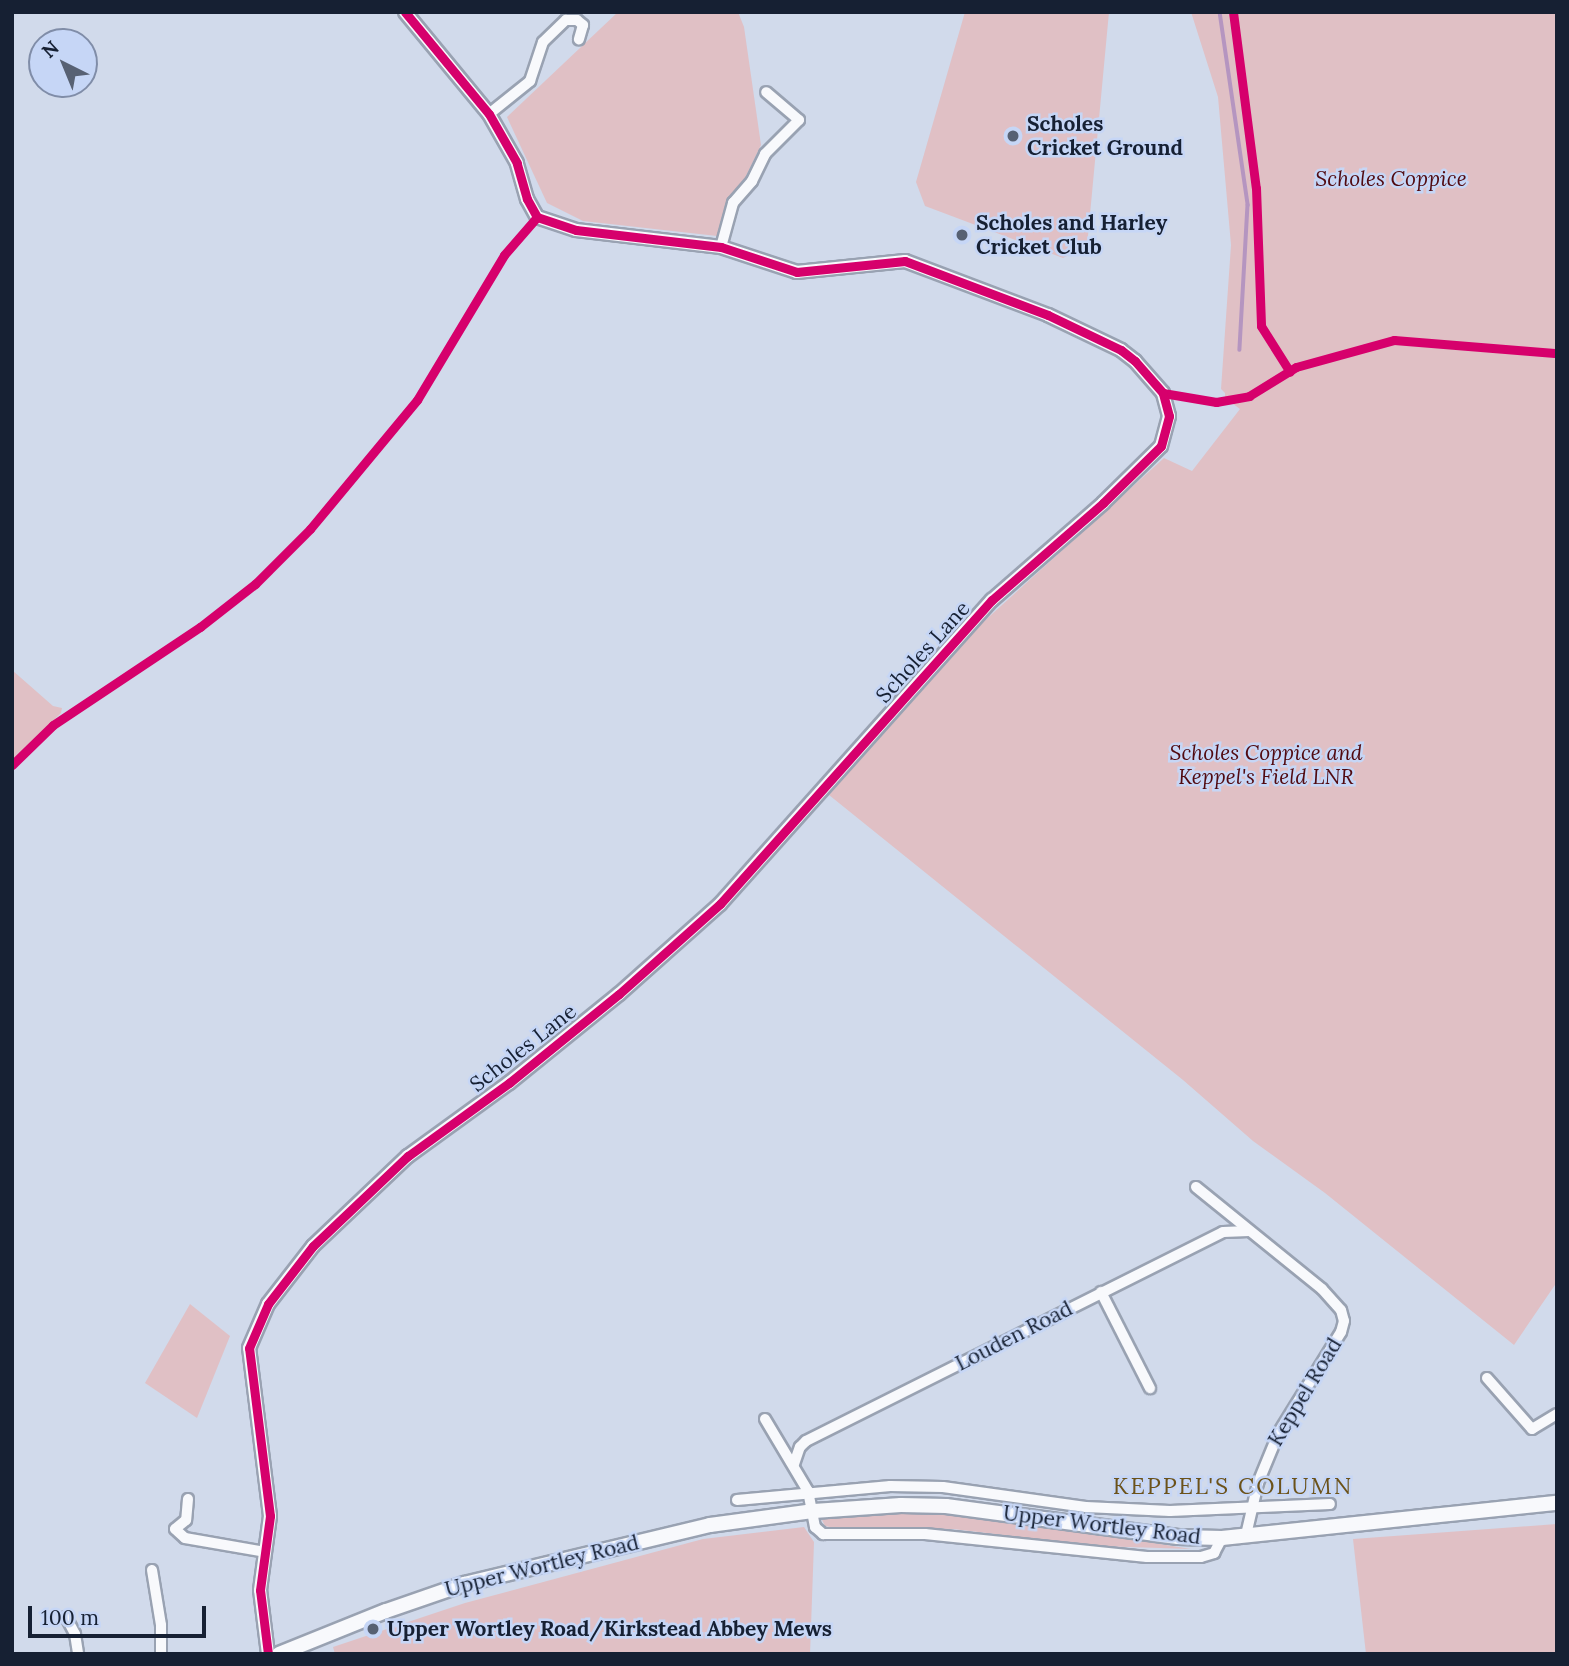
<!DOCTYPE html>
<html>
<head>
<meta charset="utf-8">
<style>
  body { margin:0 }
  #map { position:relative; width:1569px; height:1666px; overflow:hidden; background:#d1daeb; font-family:Lora,serif }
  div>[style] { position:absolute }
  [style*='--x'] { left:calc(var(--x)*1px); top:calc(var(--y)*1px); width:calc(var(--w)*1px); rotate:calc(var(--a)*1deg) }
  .green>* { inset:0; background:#e0c0c5 }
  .stream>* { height:3.5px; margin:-1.75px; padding:0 1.75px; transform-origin:1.75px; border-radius:1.75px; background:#b595c0 }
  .roads { filter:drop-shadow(2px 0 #99a2b2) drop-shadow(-2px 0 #99a2b2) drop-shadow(0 2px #99a2b2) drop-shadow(0 -2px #99a2b2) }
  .street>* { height:10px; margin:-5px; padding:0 5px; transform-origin:5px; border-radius:5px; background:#f8f9fc }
  .secondary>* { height:12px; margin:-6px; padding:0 6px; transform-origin:6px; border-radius:6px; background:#f8f9fc }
  .primary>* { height:14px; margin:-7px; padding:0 7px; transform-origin:7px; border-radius:7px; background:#f8f9fc }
  .cycleway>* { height:9px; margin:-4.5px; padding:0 4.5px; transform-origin:4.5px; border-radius:4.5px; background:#d6006c }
  .dots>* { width:19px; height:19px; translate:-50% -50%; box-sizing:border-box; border:4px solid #c6d6f6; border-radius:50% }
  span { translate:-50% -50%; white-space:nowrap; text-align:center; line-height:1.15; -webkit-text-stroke:5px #c6d6f6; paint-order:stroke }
  .poi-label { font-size:21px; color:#162033; font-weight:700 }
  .left { translate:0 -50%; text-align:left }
  .park-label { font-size:21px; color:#51090f; font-style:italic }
  .street-label { font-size:21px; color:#162033 }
  .neighbourhood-label { font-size:23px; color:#6c5219; letter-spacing:2px }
  .frame { position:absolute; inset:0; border:14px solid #162033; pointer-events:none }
  .north { position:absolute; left:28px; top:28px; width:70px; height:70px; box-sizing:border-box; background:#c6d6f6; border:2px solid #808da8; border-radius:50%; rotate:317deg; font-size:19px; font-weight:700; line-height:28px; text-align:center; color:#162033 }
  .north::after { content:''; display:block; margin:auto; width:24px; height:32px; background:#576173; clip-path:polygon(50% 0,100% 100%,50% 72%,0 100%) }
  .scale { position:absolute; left:28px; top:1606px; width:178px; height:32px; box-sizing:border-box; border:4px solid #162033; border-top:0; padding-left:9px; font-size:21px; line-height:24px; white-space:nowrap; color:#162033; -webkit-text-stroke:5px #c6d6f6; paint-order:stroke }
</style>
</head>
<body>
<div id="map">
  <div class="green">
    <div style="clip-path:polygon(618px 12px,738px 12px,744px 27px,761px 145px,717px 236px,583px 221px,547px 203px,507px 117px)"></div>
    <div style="clip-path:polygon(965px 12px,1109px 12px,1087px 246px,1063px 258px,925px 206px,916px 182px)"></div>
    <div style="clip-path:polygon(1191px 12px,1557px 12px,1557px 1282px,1514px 1345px,1325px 1193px,1253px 1141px,1183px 1080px,829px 795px,908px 701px,980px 625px,1164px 458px,1192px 471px,1240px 409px,1225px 398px,1225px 393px,1221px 389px,1231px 245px,1218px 97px)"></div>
    <div style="clip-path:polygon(12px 670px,53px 706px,62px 708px,61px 713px,12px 761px)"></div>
    <div style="clip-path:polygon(190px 1304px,230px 1336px,197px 1418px,145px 1383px)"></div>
    <div style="clip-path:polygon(908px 1510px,987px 1516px,1191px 1549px,1097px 1546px,953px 1529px,830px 1527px,825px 1526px,821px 1518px)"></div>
    <div style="clip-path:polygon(1557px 1524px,1557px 1654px,1366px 1654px,1353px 1539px)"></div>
    <div style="clip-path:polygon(804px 1527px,814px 1542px,810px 1654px,335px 1654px,333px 1647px,465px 1603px,703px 1539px)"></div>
  </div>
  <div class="stream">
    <div style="--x:1220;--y:12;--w:195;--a:81.7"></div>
    <div style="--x:1248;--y:205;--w:145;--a:93.2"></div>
  </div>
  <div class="roads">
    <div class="street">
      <div style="--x:489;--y:114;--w:53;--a:-38.8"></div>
      <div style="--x:530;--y:81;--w:41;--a:-71.6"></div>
      <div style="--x:543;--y:42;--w:32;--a:-44"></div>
      <div style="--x:566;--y:20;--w:11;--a:0"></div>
      <div style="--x:577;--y:20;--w:8;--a:40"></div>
      <div style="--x:583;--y:25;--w:15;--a:106"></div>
      <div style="--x:721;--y:247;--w:46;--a:-74.7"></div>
      <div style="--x:733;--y:203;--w:29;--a:-49"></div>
      <div style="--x:752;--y:181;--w:30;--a:-64"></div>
      <div style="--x:765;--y:154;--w:48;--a:-45"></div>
      <div style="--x:799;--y:120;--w:43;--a:-139.7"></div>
      <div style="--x:1196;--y:1187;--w:162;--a:39"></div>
      <div style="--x:1322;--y:1289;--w:28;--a:48"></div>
      <div style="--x:1341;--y:1310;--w:11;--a:75"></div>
      <div style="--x:1344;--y:1321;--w:11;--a:105"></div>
      <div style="--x:1341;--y:1332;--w:118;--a:121.8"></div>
      <div style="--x:1279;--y:1432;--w:55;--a:112.4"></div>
      <div style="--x:1258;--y:1483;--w:53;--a:103"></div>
      <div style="--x:1101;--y:1292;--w:108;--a:63"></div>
      <div style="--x:1487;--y:1378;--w:68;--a:48.6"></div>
      <div style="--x:1532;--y:1429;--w:29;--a:-31"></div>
      <div style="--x:765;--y:1419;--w:84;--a:59.2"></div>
      <div style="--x:808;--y:1491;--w:37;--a:79"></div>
      <div style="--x:815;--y:1527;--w:11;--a:41"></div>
      <div style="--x:823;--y:1534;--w:102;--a:0"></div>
      <div style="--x:925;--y:1534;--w:223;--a:5.9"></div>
      <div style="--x:1147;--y:1557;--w:54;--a:0"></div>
      <div style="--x:1201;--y:1557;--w:14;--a:-17"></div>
      <div style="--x:1214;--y:1553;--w:17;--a:-62"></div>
      <div style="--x:794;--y:1464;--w:18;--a:-71"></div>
      <div style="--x:800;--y:1447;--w:8;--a:-45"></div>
      <div style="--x:806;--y:1441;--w:466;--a:-26.6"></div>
      <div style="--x:1223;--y:1232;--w:26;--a:-2"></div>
      <div style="--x:188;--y:1499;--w:21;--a:95"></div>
      <div style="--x:186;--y:1520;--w:14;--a:141"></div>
      <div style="--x:175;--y:1529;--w:13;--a:42"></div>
      <div style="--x:185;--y:1538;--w:81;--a:9.9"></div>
      <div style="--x:737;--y:1500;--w:154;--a:-5.2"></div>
      <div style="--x:890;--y:1486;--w:53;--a:1.1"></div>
      <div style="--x:943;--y:1487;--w:144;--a:8"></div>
      <div style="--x:1086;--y:1507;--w:84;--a:2.7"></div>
      <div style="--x:1170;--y:1511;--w:160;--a:-2.5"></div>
      <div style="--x:152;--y:1570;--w:56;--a:80.7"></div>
      <div style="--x:161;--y:1625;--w:29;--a:90"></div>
      <div style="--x:66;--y:1617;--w:19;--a:62"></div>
      <div style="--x:75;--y:1634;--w:20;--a:81"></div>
    </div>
    <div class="secondary">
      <div style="--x:268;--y:1654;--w:64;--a:-97.1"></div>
      <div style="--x:260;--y:1590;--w:75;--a:-82.3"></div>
      <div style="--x:270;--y:1516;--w:169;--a:-97.1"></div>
      <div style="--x:249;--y:1348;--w:48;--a:-66.6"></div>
      <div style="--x:268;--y:1304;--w:73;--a:-52.2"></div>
      <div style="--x:313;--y:1246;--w:131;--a:-43.5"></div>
      <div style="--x:408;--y:1156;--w:125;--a:-35.9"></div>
      <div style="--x:509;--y:1083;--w:141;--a:-39"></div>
      <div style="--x:619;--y:994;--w:135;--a:-41.7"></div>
      <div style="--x:720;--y:904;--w:408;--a:-48.2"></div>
      <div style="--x:992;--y:600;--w:147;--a:-41.1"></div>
      <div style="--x:1103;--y:503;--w:81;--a:-44.5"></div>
      <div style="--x:1161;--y:446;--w:31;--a:-75"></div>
      <div style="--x:1169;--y:416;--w:24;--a:-105"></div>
      <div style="--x:1163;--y:393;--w:43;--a:-131.2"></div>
      <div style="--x:1135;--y:361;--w:18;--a:-142"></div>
      <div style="--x:1121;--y:350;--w:81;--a:-154.4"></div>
      <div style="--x:1048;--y:315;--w:153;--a:-159.3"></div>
      <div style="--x:905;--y:261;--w:109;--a:174.2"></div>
      <div style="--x:797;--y:272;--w:80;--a:-161.8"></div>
      <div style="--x:721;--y:247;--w:146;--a:-173.3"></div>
      <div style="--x:576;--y:230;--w:41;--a:-161.6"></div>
      <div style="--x:537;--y:217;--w:21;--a:-119"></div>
      <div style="--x:527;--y:199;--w:37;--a:-106"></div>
      <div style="--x:517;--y:163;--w:56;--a:-119.7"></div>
      <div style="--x:489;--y:114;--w:132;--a:-129.5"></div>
    </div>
    <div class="primary">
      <div style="--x:279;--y:1654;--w:115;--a:-21.9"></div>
      <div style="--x:386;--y:1611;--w:83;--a:-19.1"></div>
      <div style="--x:464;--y:1584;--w:253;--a:-13.5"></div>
      <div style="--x:710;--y:1525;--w:105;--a:-7.7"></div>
      <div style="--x:814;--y:1511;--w:87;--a:-3.9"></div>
      <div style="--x:901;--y:1505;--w:45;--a:1.3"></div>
      <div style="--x:946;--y:1506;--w:234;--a:7.6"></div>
      <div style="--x:1178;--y:1537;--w:44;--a:1.3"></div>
      <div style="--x:1222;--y:1538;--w:337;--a:-6"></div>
    </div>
  </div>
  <div class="cycleway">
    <div style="--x:1233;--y:12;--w:177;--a:82.6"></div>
    <div style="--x:1256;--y:188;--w:138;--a:87.9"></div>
    <div style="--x:1261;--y:326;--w:54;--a:57.8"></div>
    <div style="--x:1163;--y:393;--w:54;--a:9.6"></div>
    <div style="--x:1216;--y:402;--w:34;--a:-10"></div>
    <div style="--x:1249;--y:396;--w:55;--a:-31.7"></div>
    <div style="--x:1296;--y:367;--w:102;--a:-15.4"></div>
    <div style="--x:1394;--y:340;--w:164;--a:4.6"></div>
    <div style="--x:12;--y:765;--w:57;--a:-44.3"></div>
    <div style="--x:53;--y:725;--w:177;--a:-33.7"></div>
    <div style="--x:200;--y:627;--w:70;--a:-38"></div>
    <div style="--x:255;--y:584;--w:78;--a:-45"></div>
    <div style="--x:310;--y:529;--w:168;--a:-50.3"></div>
    <div style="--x:417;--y:400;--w:169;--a:-59"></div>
    <div style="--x:504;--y:255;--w:50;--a:-49"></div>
    <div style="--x:268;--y:1654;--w:64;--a:-97.1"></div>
    <div style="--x:260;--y:1590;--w:75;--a:-82.3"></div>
    <div style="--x:270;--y:1516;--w:169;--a:-97.1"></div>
    <div style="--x:249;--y:1348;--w:48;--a:-66.6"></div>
    <div style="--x:268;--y:1304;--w:73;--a:-52.2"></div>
    <div style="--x:313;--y:1246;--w:131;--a:-43.5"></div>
    <div style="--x:408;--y:1156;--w:125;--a:-35.9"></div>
    <div style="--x:509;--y:1083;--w:141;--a:-39"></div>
    <div style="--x:619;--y:994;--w:135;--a:-41.7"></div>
    <div style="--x:720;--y:904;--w:408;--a:-48.2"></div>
    <div style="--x:992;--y:600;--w:147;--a:-41.1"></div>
    <div style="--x:1103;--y:503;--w:81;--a:-44.5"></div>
    <div style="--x:1161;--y:446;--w:31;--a:-75"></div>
    <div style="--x:1169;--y:416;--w:24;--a:-105"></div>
    <div style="--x:1163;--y:393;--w:43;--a:-131.2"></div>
    <div style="--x:1135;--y:361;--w:18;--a:-142"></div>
    <div style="--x:1121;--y:350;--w:81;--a:-154.4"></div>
    <div style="--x:1048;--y:315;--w:153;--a:-159.3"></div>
    <div style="--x:905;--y:261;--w:109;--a:174.2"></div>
    <div style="--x:797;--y:272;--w:80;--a:-161.8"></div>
    <div style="--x:721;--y:247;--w:146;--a:-173.3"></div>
    <div style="--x:576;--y:230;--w:41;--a:-161.6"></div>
    <div style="--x:537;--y:217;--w:21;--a:-119"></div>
    <div style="--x:527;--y:199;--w:37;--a:-106"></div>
    <div style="--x:517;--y:163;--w:56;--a:-119.7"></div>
    <div style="--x:489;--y:114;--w:132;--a:-129.5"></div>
  </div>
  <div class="dots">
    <div style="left:1013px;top:136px;background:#576173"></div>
    <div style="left:962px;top:235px;background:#576173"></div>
    <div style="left:373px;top:1629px;background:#576173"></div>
  </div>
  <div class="poi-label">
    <span class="left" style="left:1027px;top:136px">Scholes<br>Cricket Ground</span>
    <span class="left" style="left:976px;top:235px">Scholes and Harley<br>Cricket Club</span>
    <span class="left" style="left:387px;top:1629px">Upper Wortley Road/Kirkstead Abbey Mews</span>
  </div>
  <div class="park-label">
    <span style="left:1391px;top:179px">Scholes Coppice</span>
    <span style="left:1266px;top:765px">Scholes Coppice and<br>Keppel's Field LNR</span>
  </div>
  <div class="street-label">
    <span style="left:923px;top:652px;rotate:-48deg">Scholes Lane</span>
    <span style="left:523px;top:1048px;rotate:-38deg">Scholes Lane</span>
    <span style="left:1014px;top:1336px;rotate:-27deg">Louden Road</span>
    <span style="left:1305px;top:1392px;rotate:-59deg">Keppel Road</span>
    <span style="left:1102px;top:1525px;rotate:7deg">Upper Wortley Road</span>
    <span style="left:542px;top:1566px;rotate:-14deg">Upper Wortley Road</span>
  </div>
  <div class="neighbourhood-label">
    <span style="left:1233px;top:1486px">KEPPEL'S COLUMN</span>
  </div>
  <div class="frame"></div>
  <div class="north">N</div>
  <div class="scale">100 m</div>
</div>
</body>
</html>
